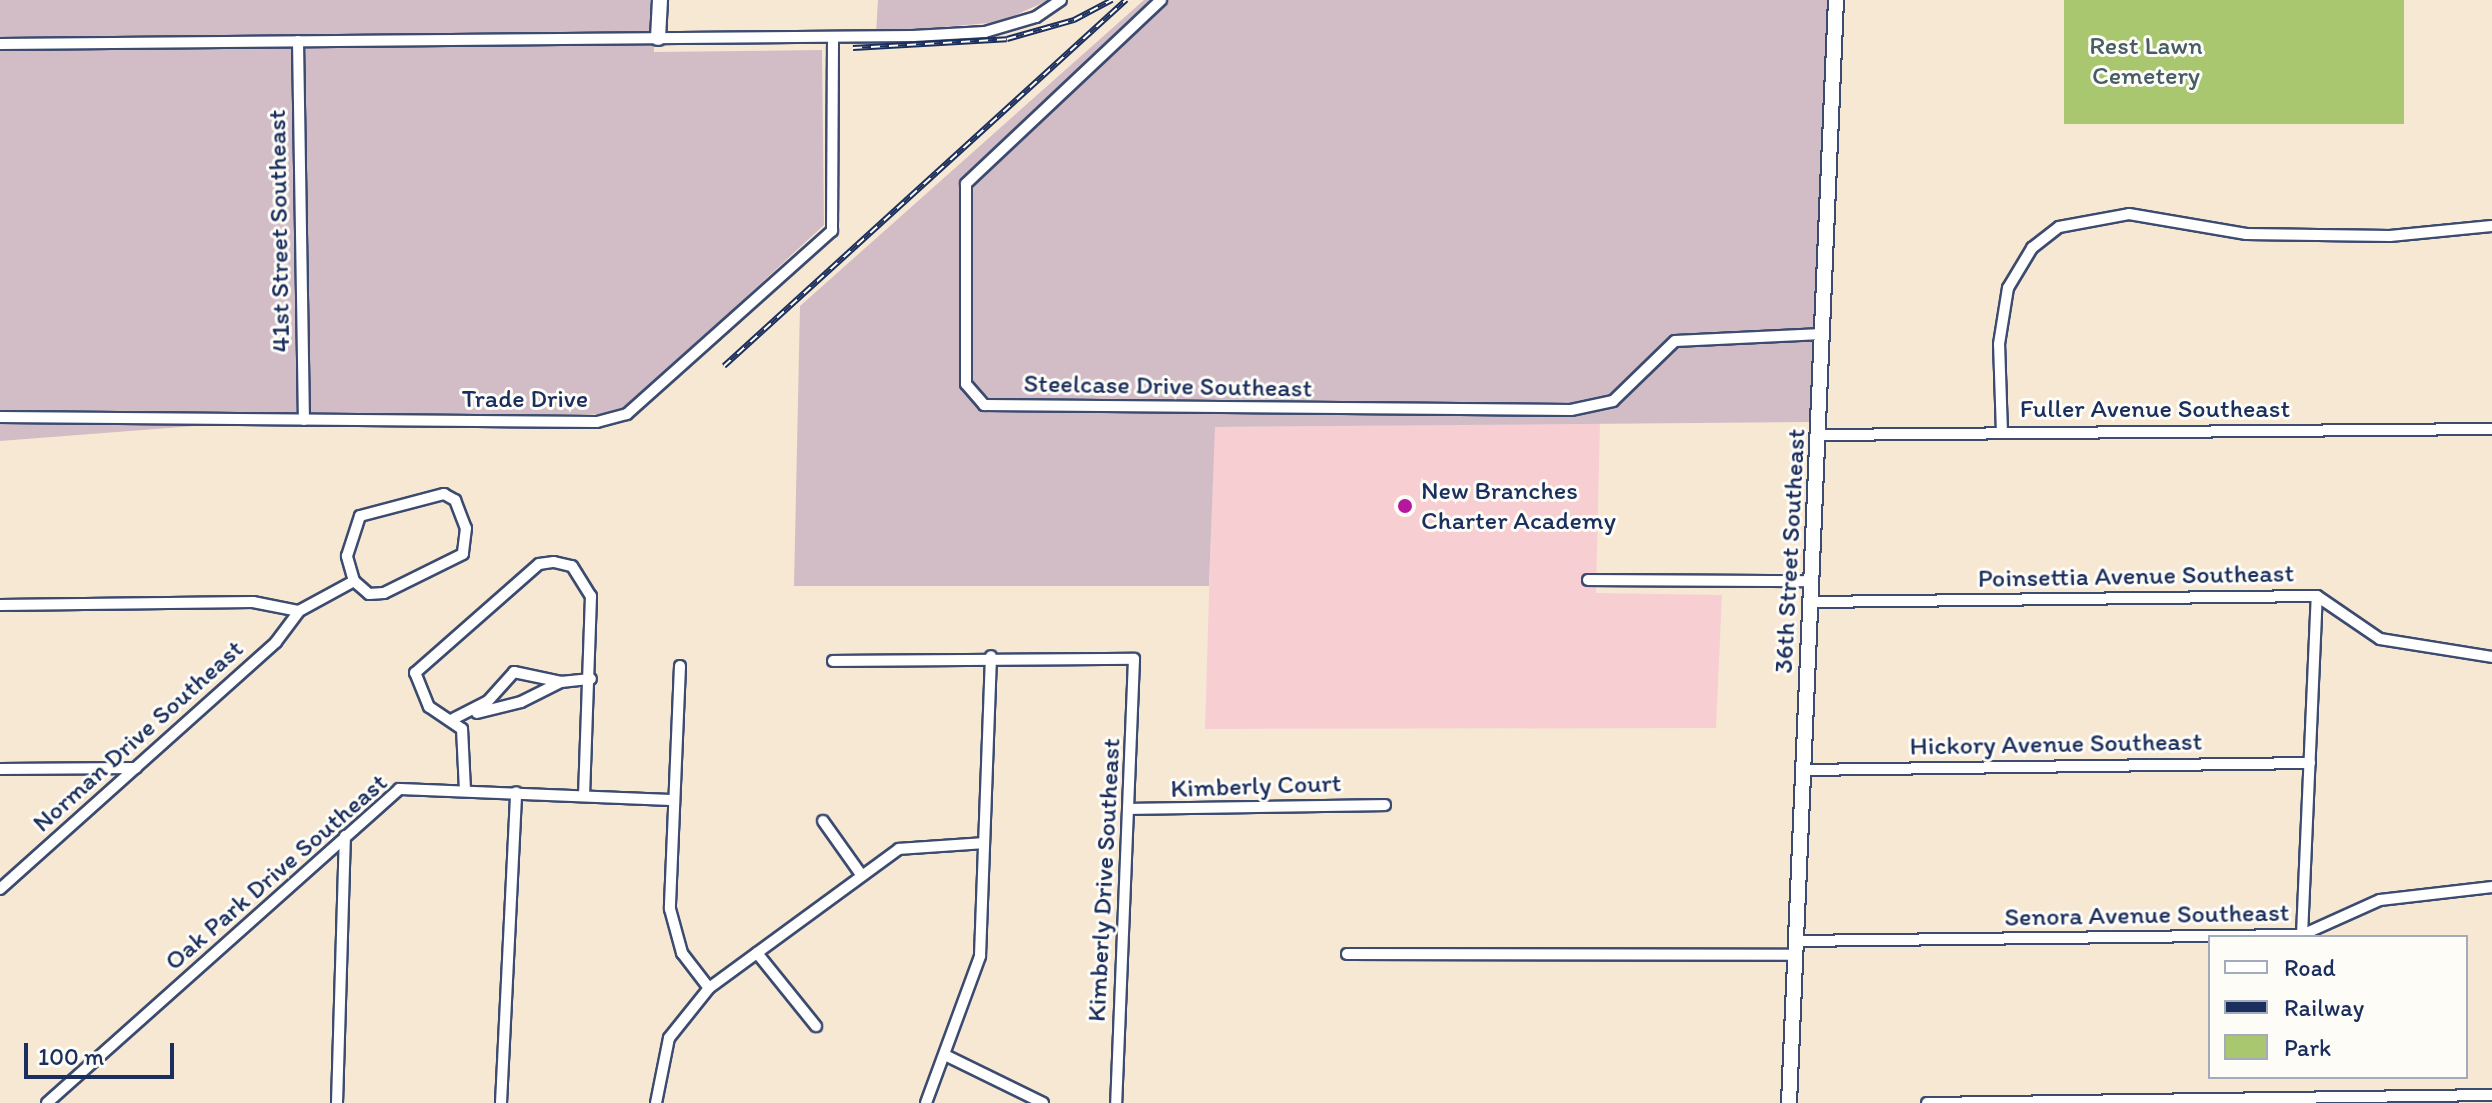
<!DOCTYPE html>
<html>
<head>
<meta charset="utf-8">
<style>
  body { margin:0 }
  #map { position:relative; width:2492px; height:1103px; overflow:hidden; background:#f7e8d4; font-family:Itim,sans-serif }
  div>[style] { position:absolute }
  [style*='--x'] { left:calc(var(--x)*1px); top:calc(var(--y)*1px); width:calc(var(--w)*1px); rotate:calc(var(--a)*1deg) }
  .built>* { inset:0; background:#f7cfd3 }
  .industrial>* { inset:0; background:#d2bdc7 }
  .green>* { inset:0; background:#a8c76f; transform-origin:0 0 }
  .roads { filter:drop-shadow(2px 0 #3c4b70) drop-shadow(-2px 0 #3c4b70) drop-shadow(0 2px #3c4b70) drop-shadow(0 -2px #3c4b70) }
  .minor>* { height:10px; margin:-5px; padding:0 5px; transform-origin:5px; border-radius:5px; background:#fff }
  .tertiary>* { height:14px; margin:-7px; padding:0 7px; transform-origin:7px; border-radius:7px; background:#fff }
  .rail>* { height:6px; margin-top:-3px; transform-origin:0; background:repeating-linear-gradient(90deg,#fdfcf7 0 9px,#1b2f5e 0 18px); box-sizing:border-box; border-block:2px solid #1b2f5e }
  .dots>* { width:22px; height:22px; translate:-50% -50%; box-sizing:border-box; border:4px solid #fdfcf7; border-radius:50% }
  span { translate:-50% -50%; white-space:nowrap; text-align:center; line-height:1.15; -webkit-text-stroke:6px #fdfcf7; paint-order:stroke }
  .park-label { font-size:26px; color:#455d63 }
  .street-label { font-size:26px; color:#1b2f5e }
  .poi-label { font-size:26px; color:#1b2f5e }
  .left { translate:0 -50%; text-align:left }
  .legend { position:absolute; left:2208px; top:935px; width:260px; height:144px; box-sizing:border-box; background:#fdfcf7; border:2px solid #a3aaba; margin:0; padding:10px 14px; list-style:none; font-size:24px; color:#1b2f5e }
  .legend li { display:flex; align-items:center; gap:16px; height:40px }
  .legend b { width:40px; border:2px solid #a3aaba }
  .scale { position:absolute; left:24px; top:1043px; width:150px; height:36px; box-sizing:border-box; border:4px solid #1b2f5e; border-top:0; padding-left:10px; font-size:24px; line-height:28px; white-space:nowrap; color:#1b2f5e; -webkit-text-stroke:6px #fdfcf7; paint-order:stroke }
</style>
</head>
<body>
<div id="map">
  <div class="built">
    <div style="clip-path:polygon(1600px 423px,1596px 593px,1722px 595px,1716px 728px,1205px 729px,1214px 427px)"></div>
  </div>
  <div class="industrial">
    <div style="clip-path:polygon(0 0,655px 0,654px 52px,822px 50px,824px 225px,627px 407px,599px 414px,326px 416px,0 441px)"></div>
    <div style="clip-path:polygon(878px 0,1049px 0,1000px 22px,876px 33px)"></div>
    <div style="clip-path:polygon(1144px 0,1832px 0,1822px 334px,1809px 422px,1215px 427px,1209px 586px,794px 586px,800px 306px)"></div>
  </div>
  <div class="green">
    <div style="left:2064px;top:0;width:340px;height:124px"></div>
  </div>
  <div class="roads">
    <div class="minor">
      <div style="--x:1161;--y:0;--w:268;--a:136.7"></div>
      <div style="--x:966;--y:184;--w:200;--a:90"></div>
      <div style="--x:966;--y:384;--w:28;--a:49"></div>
      <div style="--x:984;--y:405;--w:587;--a:0.49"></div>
      <div style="--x:1571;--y:410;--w:43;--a:-12.1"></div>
      <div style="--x:1613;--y:401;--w:86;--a:-44.1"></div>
      <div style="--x:1675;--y:341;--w:147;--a:-2.7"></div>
      <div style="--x:298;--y:41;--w:379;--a:89.1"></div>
      <div style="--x:0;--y:44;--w:913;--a:-0.5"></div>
      <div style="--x:913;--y:36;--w:72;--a:-3.2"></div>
      <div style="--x:985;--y:32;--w:53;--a:-16.4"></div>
      <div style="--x:1036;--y:17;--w:30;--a:-34"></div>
      <div style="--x:0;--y:417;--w:597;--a:0.48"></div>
      <div style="--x:597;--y:422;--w:31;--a:-15"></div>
      <div style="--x:627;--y:414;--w:275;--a:-41.8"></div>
      <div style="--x:832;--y:231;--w:194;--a:-89.7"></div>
      <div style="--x:2002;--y:433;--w:89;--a:-91.9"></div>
      <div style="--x:1999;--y:344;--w:57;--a:-80.9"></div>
      <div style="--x:2008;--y:288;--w:47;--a:-59"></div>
      <div style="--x:2032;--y:248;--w:34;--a:-38"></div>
      <div style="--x:2059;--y:227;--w:71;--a:-10.5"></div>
      <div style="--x:2129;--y:214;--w:119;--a:9.7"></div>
      <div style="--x:2246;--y:234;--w:144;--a:0.8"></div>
      <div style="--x:2390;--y:236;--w:102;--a:-5.6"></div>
      <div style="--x:1819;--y:435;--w:673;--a:-0.51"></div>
      <div style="--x:444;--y:494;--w:13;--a:29"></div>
      <div style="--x:455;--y:500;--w:30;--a:69"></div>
      <div style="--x:466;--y:528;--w:26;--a:97"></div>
      <div style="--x:463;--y:554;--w:88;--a:153.7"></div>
      <div style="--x:384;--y:593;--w:15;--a:176"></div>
      <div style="--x:369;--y:594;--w:20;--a:-139"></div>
      <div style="--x:354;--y:581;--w:26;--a:-106"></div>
      <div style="--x:347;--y:556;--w:42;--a:-72"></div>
      <div style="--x:360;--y:516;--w:87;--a:-14.7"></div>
      <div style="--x:1588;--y:580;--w:224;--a:0.3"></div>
      <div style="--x:1812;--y:602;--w:505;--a:-0.68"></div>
      <div style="--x:2317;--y:596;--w:76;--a:34.3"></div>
      <div style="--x:2380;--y:639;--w:113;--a:9.1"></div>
      <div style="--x:0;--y:605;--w:253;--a:-0.7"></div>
      <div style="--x:253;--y:602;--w:47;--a:11.1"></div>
      <div style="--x:299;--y:611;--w:63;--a:-28.6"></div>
      <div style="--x:833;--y:661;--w:301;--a:-0.4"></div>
      <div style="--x:1134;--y:659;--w:444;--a:92.3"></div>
      <div style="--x:680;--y:666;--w:243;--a:92.4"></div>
      <div style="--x:670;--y:909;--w:46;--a:74.7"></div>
      <div style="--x:682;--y:953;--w:44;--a:52.4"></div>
      <div style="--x:477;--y:713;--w:45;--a:-14"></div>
      <div style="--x:521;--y:702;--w:45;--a:-26.6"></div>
      <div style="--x:453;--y:719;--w:39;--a:-27"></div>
      <div style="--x:488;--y:701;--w:39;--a:-48"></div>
      <div style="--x:514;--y:672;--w:48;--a:12"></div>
      <div style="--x:561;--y:682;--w:30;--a:-6"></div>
      <div style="--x:0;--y:769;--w:136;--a:-0.4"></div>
      <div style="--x:1803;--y:770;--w:507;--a:-0.79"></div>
      <div style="--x:465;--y:790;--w:61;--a:-92.8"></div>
      <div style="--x:462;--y:729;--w:40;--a:-146"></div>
      <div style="--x:429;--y:707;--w:37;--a:-112"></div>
      <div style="--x:415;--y:673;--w:165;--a:-41.3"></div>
      <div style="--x:539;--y:564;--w:15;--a:-8"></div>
      <div style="--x:554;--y:562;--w:18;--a:13"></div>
      <div style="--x:572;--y:566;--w:36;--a:58"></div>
      <div style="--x:591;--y:596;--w:199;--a:92"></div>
      <div style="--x:1129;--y:809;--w:256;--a:-0.9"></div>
      <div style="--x:823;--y:821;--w:64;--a:54.6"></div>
      <div style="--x:0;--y:889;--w:370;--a:-41.8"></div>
      <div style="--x:276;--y:642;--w:39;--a:-53"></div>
      <div style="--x:2302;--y:935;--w:339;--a:-87.5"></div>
      <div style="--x:1794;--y:941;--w:508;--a:-0.68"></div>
      <div style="--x:2302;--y:935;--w:85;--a:-24.2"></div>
      <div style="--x:2380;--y:900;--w:113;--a:-6.6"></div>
      <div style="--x:757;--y:953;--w:94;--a:51.1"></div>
      <div style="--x:1347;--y:954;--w:447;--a:0.1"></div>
      <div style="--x:947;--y:1056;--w:107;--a:26.1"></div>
      <div style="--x:47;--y:1103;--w:472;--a:-41.7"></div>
      <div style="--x:399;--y:789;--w:273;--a:2.3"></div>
      <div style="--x:337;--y:1103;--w:267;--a:-88.3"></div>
      <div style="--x:501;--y:1103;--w:311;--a:-87.2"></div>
      <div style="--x:656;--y:1103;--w:66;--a:-78.7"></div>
      <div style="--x:669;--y:1038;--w:64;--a:-51.3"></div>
      <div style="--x:709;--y:988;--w:235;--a:-36.2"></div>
      <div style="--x:899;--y:849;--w:85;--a:-4"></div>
      <div style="--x:926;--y:1103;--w:157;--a:-69.8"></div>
      <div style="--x:980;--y:956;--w:300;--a:-87.9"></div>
      <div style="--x:1927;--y:1103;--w:565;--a:-0.81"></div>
    </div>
    <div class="tertiary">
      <div style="--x:658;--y:38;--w:38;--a:-87"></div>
      <div style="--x:1789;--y:1103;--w:1104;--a:-87.56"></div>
    </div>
  </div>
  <div class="rail">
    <div style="--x:853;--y:48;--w:154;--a:-3.3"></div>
    <div style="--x:1007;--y:39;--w:70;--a:-15.8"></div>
    <div style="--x:1074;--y:20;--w:43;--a:-27.8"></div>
    <div style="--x:724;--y:366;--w:544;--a:-42.32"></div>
  </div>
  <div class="dots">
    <div style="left:1405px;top:506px;background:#b5179e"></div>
  </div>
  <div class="park-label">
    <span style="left:2146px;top:61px">Rest Lawn<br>Cemetery</span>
  </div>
  <div class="street-label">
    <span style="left:279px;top:231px;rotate:-91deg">41st Street Southeast</span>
    <span style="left:1168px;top:386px;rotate:1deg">Steelcase Drive Southeast</span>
    <span style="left:525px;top:399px">Trade Drive</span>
    <span style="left:2155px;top:409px">Fuller Avenue Southeast</span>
    <span style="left:1790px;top:551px;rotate:-87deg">36th Street Southeast</span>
    <span style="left:2136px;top:576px;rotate:-1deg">Poinsettia Avenue Southeast</span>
    <span style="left:138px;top:736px;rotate:-42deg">Norman Drive Southeast</span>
    <span style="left:2056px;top:744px;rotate:-1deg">Hickory Avenue Southeast</span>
    <span style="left:1256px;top:786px;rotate:-2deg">Kimberly Court</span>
    <span style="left:276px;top:872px;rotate:-41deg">Oak Park Drive Southeast</span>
    <span style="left:1104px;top:880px;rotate:-87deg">Kimberly Drive Southeast</span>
    <span style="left:2147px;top:915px;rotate:-1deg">Senora Avenue Southeast</span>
  </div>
  <div class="poi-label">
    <span class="left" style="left:1421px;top:506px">New Branches<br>Charter Academy</span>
  </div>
  <ul class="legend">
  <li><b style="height:10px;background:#fff"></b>Road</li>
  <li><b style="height:10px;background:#1b2f5e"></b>Railway</li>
  <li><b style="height:22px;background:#a8c76f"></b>Park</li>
  </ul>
  <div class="scale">100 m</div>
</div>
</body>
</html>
